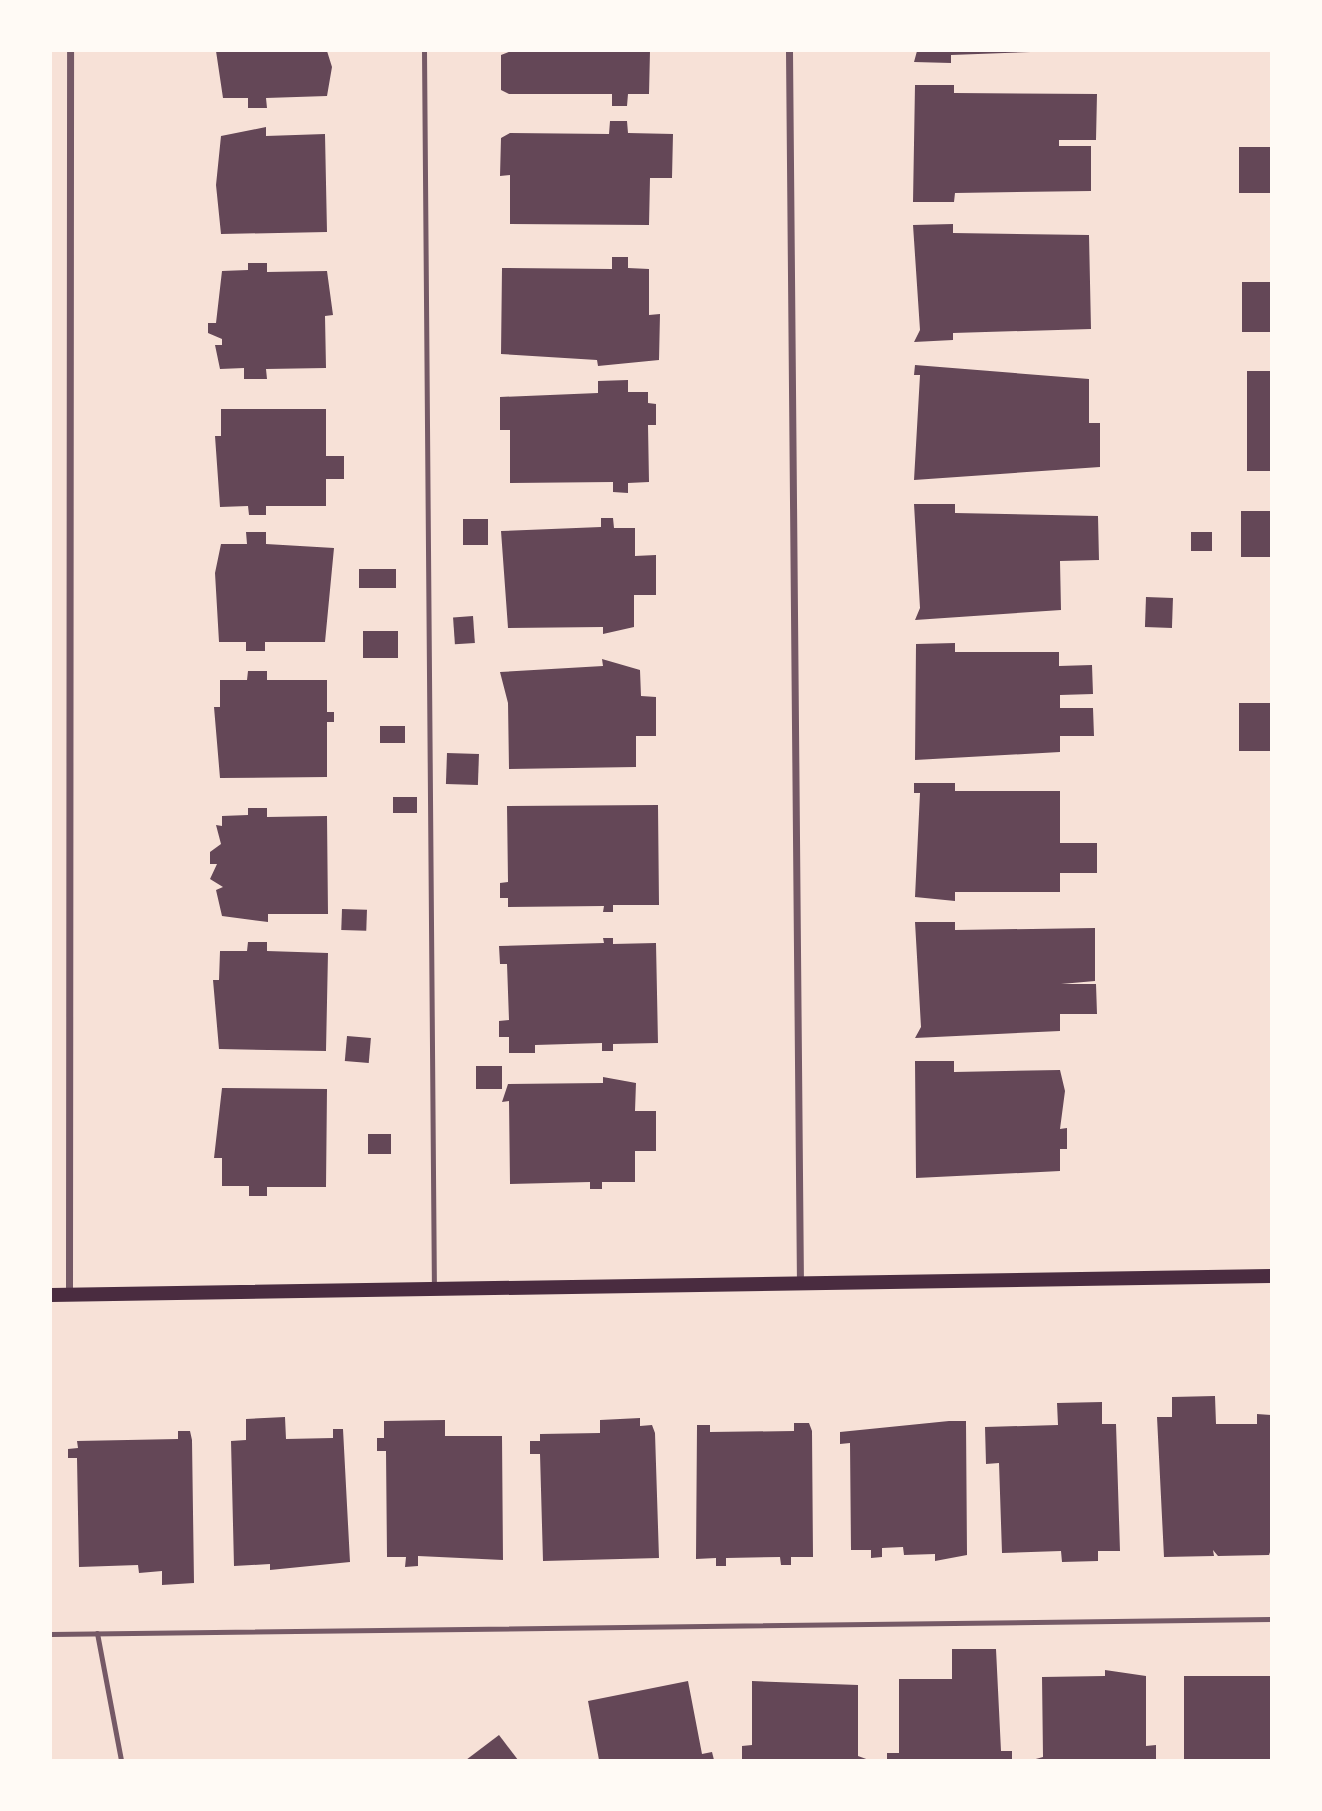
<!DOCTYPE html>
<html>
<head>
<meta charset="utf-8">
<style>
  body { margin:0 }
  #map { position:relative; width:1322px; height:1811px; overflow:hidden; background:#f7e1d7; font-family:Mulish,sans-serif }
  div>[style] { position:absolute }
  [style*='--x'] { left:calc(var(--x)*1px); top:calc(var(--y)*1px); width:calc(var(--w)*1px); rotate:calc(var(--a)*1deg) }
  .building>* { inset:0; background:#644757; transform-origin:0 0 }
  .service>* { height:5px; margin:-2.5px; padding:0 2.5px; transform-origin:2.5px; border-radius:2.5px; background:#755966 }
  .minor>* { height:7px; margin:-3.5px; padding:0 3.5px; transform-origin:3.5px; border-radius:3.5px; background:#755966 }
  .secondary>* { height:14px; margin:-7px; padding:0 7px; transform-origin:7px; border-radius:7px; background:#4a2c40 }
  span { translate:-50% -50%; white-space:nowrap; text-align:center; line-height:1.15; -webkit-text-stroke:5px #fffaf5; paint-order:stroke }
  .frame { position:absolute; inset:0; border:52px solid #fffaf5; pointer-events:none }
</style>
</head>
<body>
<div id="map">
  <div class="building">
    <div style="clip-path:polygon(216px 51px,327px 51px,332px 67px,327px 96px,266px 98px,267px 108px,248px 108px,248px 98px,223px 98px)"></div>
    <div style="clip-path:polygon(511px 51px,650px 51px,649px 94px,628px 94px,627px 106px,612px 106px,612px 94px,509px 94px,501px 90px,501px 55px)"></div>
    <div style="clip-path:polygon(917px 51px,1059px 51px,951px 55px,951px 63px,914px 62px)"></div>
    <div style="clip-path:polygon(915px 85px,954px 85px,954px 93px,1097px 94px,1096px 140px,1059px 140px,1059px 146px,1091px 146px,1091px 191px,955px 193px,954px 202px,913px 202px)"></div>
    <div style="clip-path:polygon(610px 121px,627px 121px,628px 133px,673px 134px,672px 178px,650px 178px,649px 225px,510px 224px,510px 175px,500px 176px,501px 138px,510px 133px,609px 134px)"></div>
    <div style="clip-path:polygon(266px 127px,266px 136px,325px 134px,327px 232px,221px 234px,216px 185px,221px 136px)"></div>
    <div style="left:1239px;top:147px;width:32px;height:46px"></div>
    <div style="clip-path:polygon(953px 224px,953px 233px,1089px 235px,1091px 329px,953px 333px,953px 340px,914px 342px,920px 330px,913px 225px)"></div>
    <div style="clip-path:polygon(612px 257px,628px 257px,628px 268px,649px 269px,649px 315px,660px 314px,659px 360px,598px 366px,597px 360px,501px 354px,502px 268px,612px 269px)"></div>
    <div style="clip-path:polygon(248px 263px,267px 263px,267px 272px,327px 271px,333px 315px,325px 316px,326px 368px,266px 369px,267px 379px,244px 379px,244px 368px,220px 369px,215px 345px,222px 345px,222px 339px,208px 333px,208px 323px,216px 323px,222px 271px,248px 270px)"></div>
    <div style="left:1242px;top:282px;width:29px;height:50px"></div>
    <div style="clip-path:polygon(915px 365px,1089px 379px,1089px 423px,1100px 423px,1100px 467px,914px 480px,920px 375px,914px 375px)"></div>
    <div style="left:1247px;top:371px;width:24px;height:100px"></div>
    <div style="clip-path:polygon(628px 380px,628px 392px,648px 392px,648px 403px,656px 404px,656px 425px,648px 425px,649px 482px,628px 483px,628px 493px,613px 492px,613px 482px,510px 483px,510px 430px,500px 430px,500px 397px,598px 393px,598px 381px)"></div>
    <div style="clip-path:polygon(221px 409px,326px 409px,326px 456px,344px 456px,344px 479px,326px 479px,326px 506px,266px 506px,266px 515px,249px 515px,248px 506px,220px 507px,215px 436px,221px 436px)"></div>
    <div style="clip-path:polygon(914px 504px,955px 504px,955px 513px,1098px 516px,1099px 560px,1060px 561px,1061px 610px,915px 620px,920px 608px)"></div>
    <div style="left:1241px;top:511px;width:30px;height:46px"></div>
    <div style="clip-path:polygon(601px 518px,613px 518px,614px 528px,635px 528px,635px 556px,656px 555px,656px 595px,634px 595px,634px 627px,603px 634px,603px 627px,508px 628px,501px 531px,601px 527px)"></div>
    <div style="left:463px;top:519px;width:25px;height:26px"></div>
    <div style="clip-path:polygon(246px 532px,266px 532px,266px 544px,334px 548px,325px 642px,265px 642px,265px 651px,246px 651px,246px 642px,219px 642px,215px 573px,221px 544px,247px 544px)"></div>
    <div style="left:1191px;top:532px;width:21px;height:19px"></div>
    <div style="left:396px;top:569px;width:19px;height:37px;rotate:90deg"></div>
    <div style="left:1146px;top:597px;width:27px;height:30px;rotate:2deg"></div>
    <div style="left:473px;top:616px;width:27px;height:20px;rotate:86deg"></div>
    <div style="left:363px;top:631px;width:35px;height:27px"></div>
    <div style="clip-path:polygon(955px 643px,955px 652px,1059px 652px,1059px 666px,1092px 665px,1093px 694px,1060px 695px,1060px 708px,1093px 708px,1094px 736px,1060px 736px,1060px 752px,915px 760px,916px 644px)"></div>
    <div style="clip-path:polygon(602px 659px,640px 670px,641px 696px,656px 697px,656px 736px,636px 736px,636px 767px,509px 769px,508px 703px,500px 672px,603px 666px)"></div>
    <div style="clip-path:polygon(248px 671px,267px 671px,267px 680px,327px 680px,327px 712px,334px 712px,334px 722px,327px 722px,327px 777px,220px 778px,214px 707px,220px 707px,220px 680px,247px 680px)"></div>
    <div style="left:1239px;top:703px;width:32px;height:48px"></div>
    <div style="left:380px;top:726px;width:25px;height:17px"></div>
    <div style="left:447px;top:753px;width:32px;height:31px;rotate:2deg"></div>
    <div style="clip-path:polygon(914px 783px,955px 783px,955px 791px,1060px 791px,1060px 843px,1097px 843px,1097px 873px,1060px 873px,1060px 892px,955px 892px,955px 901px,915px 897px,920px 793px,914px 793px)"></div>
    <div style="left:393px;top:797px;width:24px;height:16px"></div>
    <div style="clip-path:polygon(658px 805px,659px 905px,613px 905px,613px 912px,603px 912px,604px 906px,508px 907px,508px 898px,500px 898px,500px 883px,508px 882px,507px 806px)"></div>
    <div style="clip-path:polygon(248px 808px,267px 808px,267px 817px,327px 816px,328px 914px,268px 914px,268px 922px,222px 916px,216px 890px,223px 887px,210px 879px,217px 864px,210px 864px,210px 852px,221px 844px,216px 825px,222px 826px,222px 816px,248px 815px)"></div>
    <div style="left:342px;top:909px;width:25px;height:21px;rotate:2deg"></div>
    <div style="clip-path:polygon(915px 922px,955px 922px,955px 930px,1095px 928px,1095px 981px,1061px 984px,1096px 984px,1097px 1014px,1060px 1014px,1060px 1031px,915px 1038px,921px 1027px)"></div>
    <div style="clip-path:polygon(603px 938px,613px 938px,613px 944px,656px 943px,658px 1043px,613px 1044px,613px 1051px,602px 1051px,602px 1043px,535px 1045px,535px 1053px,509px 1053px,509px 1037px,499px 1037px,499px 1021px,509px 1020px,507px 964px,500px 964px,499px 946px,604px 943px)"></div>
    <div style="clip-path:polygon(248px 942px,267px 942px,267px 951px,328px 953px,326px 1051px,219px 1049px,213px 980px,219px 980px,220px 951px,247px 951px)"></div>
    <div style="left:347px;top:1036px;width:24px;height:25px;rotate:5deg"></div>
    <div style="clip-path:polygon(915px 1061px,954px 1061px,954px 1072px,1060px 1070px,1065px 1091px,1060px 1129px,1067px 1128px,1067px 1149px,1060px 1149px,1060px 1171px,916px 1178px)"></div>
    <div style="left:476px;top:1066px;width:26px;height:23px"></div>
    <div style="clip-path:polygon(603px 1077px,636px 1083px,635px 1111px,656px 1111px,656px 1151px,635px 1151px,635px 1182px,602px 1182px,602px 1189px,590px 1189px,590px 1182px,510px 1184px,509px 1101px,502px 1102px,508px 1084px,603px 1083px)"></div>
    <div style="clip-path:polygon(222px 1088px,327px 1089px,326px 1187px,267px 1187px,267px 1196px,249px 1196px,249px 1186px,222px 1186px,222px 1158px,214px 1158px)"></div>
    <div style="left:368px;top:1134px;width:23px;height:20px"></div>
    <div style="clip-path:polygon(1215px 1396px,1216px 1424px,1257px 1424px,1257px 1414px,1271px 1415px,1271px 1549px,1269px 1555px,1218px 1556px,1213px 1550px,1214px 1556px,1164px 1557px,1157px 1417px,1172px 1417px,1172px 1397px)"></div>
    <div style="clip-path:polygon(1102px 1402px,1102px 1424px,1116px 1424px,1120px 1551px,1098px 1551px,1098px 1561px,1062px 1562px,1061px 1551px,1002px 1553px,999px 1463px,986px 1464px,985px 1427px,1058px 1425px,1057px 1403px)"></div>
    <div style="clip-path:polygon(285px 1417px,286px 1439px,333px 1438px,333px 1429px,343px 1429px,350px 1562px,270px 1570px,270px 1564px,234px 1566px,231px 1441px,246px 1440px,246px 1419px)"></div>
    <div style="clip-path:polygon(640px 1418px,640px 1426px,652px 1425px,655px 1433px,659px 1558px,543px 1561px,540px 1454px,530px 1454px,530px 1441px,540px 1441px,540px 1434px,600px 1433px,600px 1420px)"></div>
    <div style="clip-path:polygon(445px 1420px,445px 1436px,502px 1436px,503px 1560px,418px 1556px,418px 1566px,405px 1567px,406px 1557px,387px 1557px,386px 1451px,377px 1451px,377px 1438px,384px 1438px,384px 1421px)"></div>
    <div style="clip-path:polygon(949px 1421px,966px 1421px,967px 1555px,935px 1561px,935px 1554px,904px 1555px,903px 1547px,882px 1548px,882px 1557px,871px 1558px,871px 1550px,851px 1550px,850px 1443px,840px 1444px,840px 1432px)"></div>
    <div style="clip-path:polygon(794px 1423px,809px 1423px,812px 1431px,813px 1557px,791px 1557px,791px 1565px,781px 1565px,780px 1557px,726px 1558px,726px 1566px,716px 1566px,716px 1558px,696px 1559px,697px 1425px,710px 1425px,710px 1432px,794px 1431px)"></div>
    <div style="clip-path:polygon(178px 1431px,190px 1431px,192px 1440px,194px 1583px,162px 1585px,162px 1571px,139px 1573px,138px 1565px,79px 1567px,77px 1458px,68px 1458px,68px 1449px,78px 1448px,77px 1441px,178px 1439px)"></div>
    <div style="clip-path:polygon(952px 1649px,996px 1649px,1001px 1751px,1012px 1751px,1012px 1760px,887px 1760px,887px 1753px,899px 1753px,899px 1679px,952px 1679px)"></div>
    <div style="clip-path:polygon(1105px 1670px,1146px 1676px,1146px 1746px,1156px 1745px,1156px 1760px,1032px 1760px,1043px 1757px,1042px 1677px,1105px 1676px)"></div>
    <div style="left:1271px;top:1676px;width:84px;height:87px;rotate:90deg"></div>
    <div style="clip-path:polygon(688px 1681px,702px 1754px,712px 1752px,714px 1760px,599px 1760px,588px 1701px)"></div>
    <div style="clip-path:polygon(752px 1681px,858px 1685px,858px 1756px,869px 1760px,742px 1760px,742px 1746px,752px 1745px)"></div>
    <div style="clip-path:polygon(499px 1735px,518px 1760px,466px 1760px)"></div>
  </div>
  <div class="service">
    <div style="--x:424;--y:51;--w:1236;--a:89.54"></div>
    <div style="--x:97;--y:1633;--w:129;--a:79.3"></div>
    <div style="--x:51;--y:1634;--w:1220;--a:-0.7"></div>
  </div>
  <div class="minor">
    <div style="--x:789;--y:51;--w:1231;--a:89.49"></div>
    <div style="--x:69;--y:1294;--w:1243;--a:-89.95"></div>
  </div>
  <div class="secondary">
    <div style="--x:51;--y:1295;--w:1220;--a:-0.89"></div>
  </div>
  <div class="frame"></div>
</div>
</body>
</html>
